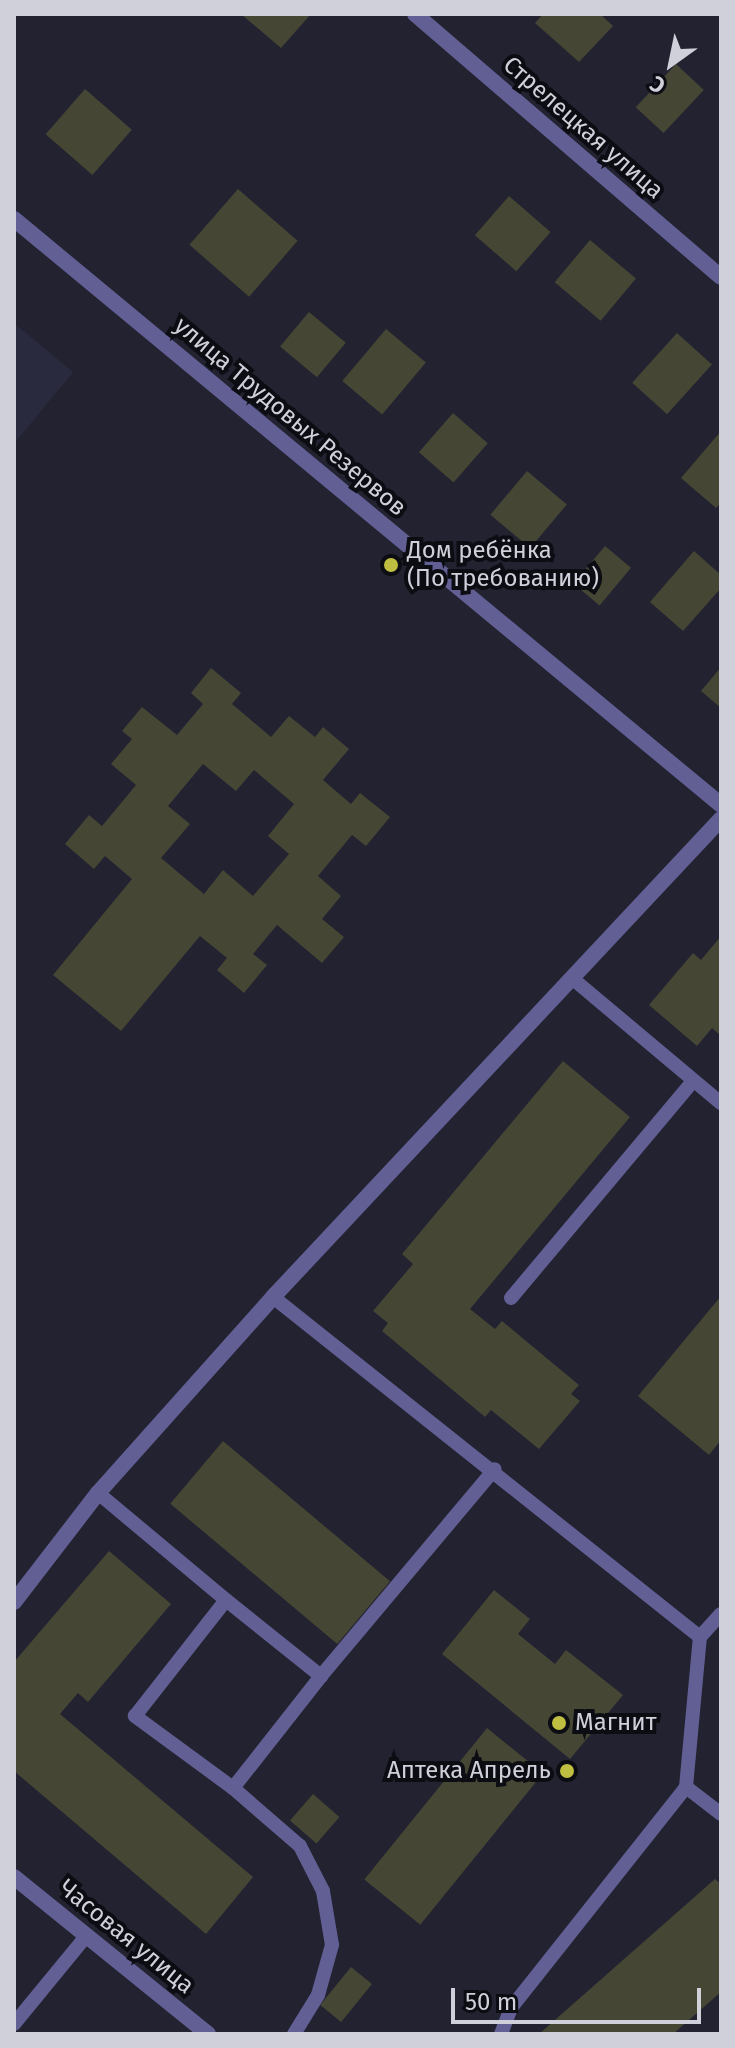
<!DOCTYPE html>
<html>
<head>
<meta charset="utf-8">
<style>
  body { margin:0 }
  #map { position:relative; width:735px; height:2048px; overflow:hidden; background:#222230; font-family:"Fira Sans",sans-serif }
  div>[style] { position:absolute }
  [style*='--x'] { left:calc(var(--x)*1px); top:calc(var(--y)*1px); width:calc(var(--w)*1px); rotate:calc(var(--a)*1deg) }
  .built>* { inset:0; background:#2a2a3e }
  .building>* { inset:0; background:#464635; transform-origin:0 0 }
  .service>* { height:14px; margin:-7px; padding:0 7px; transform-origin:7px; border-radius:7px; background:#625f95 }
  .minor>* { height:16px; margin:-8px; padding:0 8px; transform-origin:8px; border-radius:8px; background:#625f95 }
  .dots>* { width:22px; height:22px; translate:-50% -50%; box-sizing:border-box; border:4px solid #0c0c13; border-radius:50% }
  span { translate:-50% -50%; white-space:nowrap; text-align:center; line-height:1.15; -webkit-text-stroke:8px #0c0c13; paint-order:stroke }
  .street-label { font-size:24px; color:#d0d0da }
  .poi-label { font-size:24px; color:#d0d0da }
  .left { translate:0 -50%; text-align:left }
  .right { translate:-100% -50%; text-align:right }
  .frame { position:absolute; inset:0; border:16px solid #d0d0da; pointer-events:none }
  .north { position:absolute; left:631px; top:24px; width:80px; height:80px; -webkit-text-stroke:6px #0c0c13; paint-order:stroke; rotate:213deg; font-size:22px; font-weight:700; line-height:32px; text-align:center; color:#d0d0da }
  .north::after { content:''; display:block; margin:auto; width:28px; height:36px; background:#d0d0da; clip-path:polygon(50% 0,100% 100%,50% 72%,0 100%) }
  .scale { position:absolute; left:451px; top:1988px; width:250px; height:36px; box-sizing:border-box; border:4px solid #d0d0da; border-top:0; padding-left:10px; font-size:24px; line-height:28px; white-space:nowrap; color:#d0d0da; -webkit-text-stroke:6px #0c0c13; paint-order:stroke }
</style>
</head>
<body>
<div id="map">
  <div class="built">
    <div style="clip-path:polygon(14px 323px,73px 372px,14px 444px)"></div>
  </div>
  <div class="building">
    <div style="clip-path:polygon(241px 14px,311px 14px,281px 48px)"></div>
    <div style="clip-path:polygon(543px 14px,600px 14px,613px 26px,579px 62px,535px 23px)"></div>
    <div style="left:676px;top:64px;width:38px;height:59px;rotate:43deg"></div>
    <div style="left:85px;top:89px;width:62px;height:60px;rotate:41deg"></div>
    <div style="left:238px;top:189px;width:79px;height:74px;rotate:41deg"></div>
    <div style="left:509px;top:196px;width:55px;height:52px;rotate:41deg"></div>
    <div style="left:590px;top:240px;width:60px;height:55px;rotate:40deg"></div>
    <div style="left:309px;top:312px;width:48px;height:45px;rotate:40deg"></div>
    <div style="left:386px;top:329px;width:52px;height:68px;rotate:40deg"></div>
    <div style="left:677px;top:333px;width:47px;height:67px;rotate:42deg"></div>
    <div style="left:453px;top:413px;width:46px;height:52px;rotate:41deg"></div>
    <div style="clip-path:polygon(721px 431px,721px 503px,716px 508px,681px 478px)"></div>
    <div style="left:527px;top:471px;width:52px;height:57px;rotate:40deg"></div>
    <div style="left:605px;top:546px;width:34px;height:49px;rotate:40deg"></div>
    <div style="clip-path:polygon(694px 551px,721px 575px,721px 588px,683px 631px,650px 602px)"></div>
    <div style="clip-path:polygon(721px 667px,721px 708px,701px 691px)"></div>
    <div style="clip-path:polygon(evenodd,211px 668px,241px 693px,232px 704px,271px 737px,289px 716px,315px 737px,323px 727px,349px 749px,323px 780px,351px 804px,360px 793px,390px 817px,366px 846px,352px 835px,318px 876px,341px 896px,322px 919px,344px 937px,322px 963px,277px 925px,253px 954px,267px 965px,244px 993px,217px 970px,227px 958px,200px 936px,121px 1031px,53px 975px,132px 879px,105px 856px,94px 869px,65px 844px,89px 815px,102px 826px,136px 785px,111px 764px,132px 739px,122px 731px,142px 707px,177px 735px,203px 704px,191px 693px,211px 668px,203px 764px,236px 791px,254px 770px,294px 804px,268px 836px,289px 854px,253px 896px,223px 870px,204px 894px,161px 858px,190px 824px,168px 806px,203px 764px)"></div>
    <div style="clip-path:polygon(721px 936px,721px 1036px,712px 1028px,697px 1046px,649px 1005px,693px 953px,701px 960px)"></div>
    <div style="clip-path:polygon(563px 1061px,630px 1117px,470px 1309px,495px 1329px,502px 1321px,579px 1385px,571px 1394px,580px 1401px,539px 1449px,491px 1410px,485px 1417px,382px 1331px,388px 1323px,373px 1311px,413px 1264px,402px 1254px)"></div>
    <div style="clip-path:polygon(721px 1296px,721px 1440px,709px 1455px,638px 1396px)"></div>
    <div style="left:223px;top:1441px;width:218px;height:82px;rotate:40deg"></div>
    <div style="clip-path:polygon(109px 1551px,171px 1604px,88px 1702px,78px 1693px,60px 1714px,253px 1877px,206px 1934px,14px 1771px,14px 1662px)"></div>
    <div style="clip-path:polygon(494px 1590px,530px 1619px,518px 1634px,555px 1664px,566px 1650px,623px 1695px,570px 1759px,442px 1654px)"></div>
    <div style="left:487px;top:1728px;width:72px;height:195px;rotate:39deg"></div>
    <div style="left:313px;top:1794px;width:35px;height:35px;rotate:41deg"></div>
    <div style="clip-path:polygon(715px 1879px,721px 1884px,721px 1992px,673px 2034px,539px 2034px)"></div>
    <div style="left:351px;top:1967px;width:27px;height:49px;rotate:39deg"></div>
  </div>
  <div class="service">
    <div style="--x:573;--y:979;--w:193;--a:40"></div>
    <div style="--x:273;--y:1297;--w:546;--a:38.53"></div>
    <div style="--x:511;--y:1298;--w:283;--a:-50"></div>
    <div style="--x:98;--y:1493;--w:167;--a:39.9"></div>
    <div style="--x:686;--y:1787;--w:44;--a:37.6"></div>
    <div style="--x:233;--y:1788;--w:122;--a:-143.7"></div>
    <div style="--x:135;--y:1716;--w:147;--a:-51.9"></div>
    <div style="--x:226;--y:1600;--w:122;--a:38.7"></div>
    <div style="--x:14;--y:2024;--w:115;--a:-50.6"></div>
    <div style="--x:294;--y:2034;--w:46;--a:-58.4"></div>
    <div style="--x:318;--y:1995;--w:52;--a:-74.4"></div>
    <div style="--x:332;--y:1945;--w:55;--a:-99.5"></div>
    <div style="--x:323;--y:1891;--w:51;--a:-117.1"></div>
    <div style="--x:300;--y:1846;--w:89;--a:-139.1"></div>
    <div style="--x:233;--y:1788;--w:142;--a:-51.8"></div>
    <div style="--x:321;--y:1676;--w:270;--a:-50"></div>
    <div style="--x:501;--y:2034;--w:28;--a:-69"></div>
    <div style="--x:511;--y:2008;--w:282;--a:-51.6"></div>
    <div style="--x:686;--y:1787;--w:151;--a:-84.7"></div>
    <div style="--x:700;--y:1637;--w:31;--a:-48"></div>
  </div>
  <div class="minor">
    <div style="--x:415;--y:14;--w:403;--a:40.7"></div>
    <div style="--x:14;--y:219;--w:918;--a:39.65"></div>
    <div style="--x:14;--y:1602;--w:138;--a:-52.4"></div>
    <div style="--x:98;--y:1493;--w:263;--a:-48.2"></div>
    <div style="--x:273;--y:1297;--w:655;--a:-46.86"></div>
    <div style="--x:14;--y:1877;--w:250;--a:39"></div>
  </div>
  <div class="dots">
    <div style="left:391px;top:565px;background:#bfbe41"></div>
    <div style="left:559px;top:1723px;background:#bfbe41"></div>
    <div style="left:567px;top:1771px;background:#bfbe41"></div>
  </div>
  <div class="street-label">
    <span style="left:583px;top:128px;rotate:41deg">Стрелецкая улица</span>
    <span style="left:290px;top:417px;rotate:40deg">улица Трудовых Резервов</span>
    <span style="left:126px;top:1937px;rotate:39deg">Часовая улица</span>
  </div>
  <div class="poi-label">
    <span class="left" style="left:407px;top:565px">Дом ребёнка<br>(По требованию)</span>
    <span class="left" style="left:575px;top:1723px">Магнит</span>
    <span class="right" style="left:551px;top:1771px">Аптека Апрель</span>
  </div>
  <div class="frame"></div>
  <div class="north">С</div>
  <div class="scale">50 m</div>
</div>
</body>
</html>
